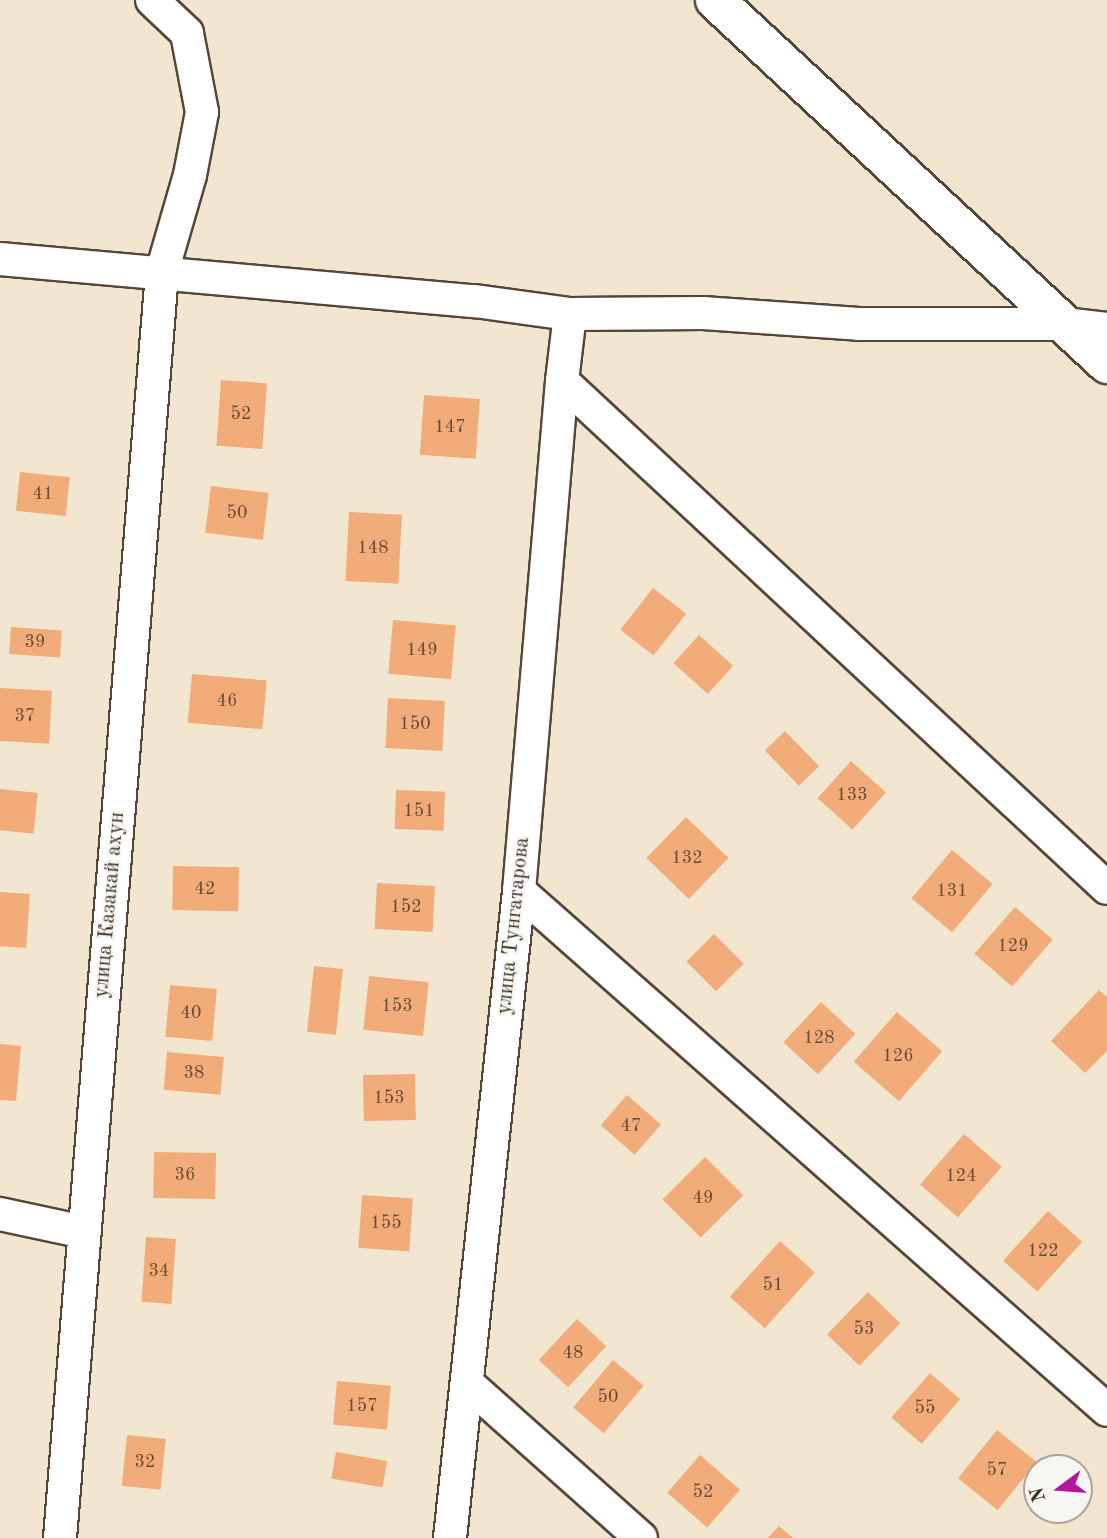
<!DOCTYPE html>
<html>
<head>
<meta charset="utf-8">
<style>
  body { margin:0 }
  #map { position:relative; width:1107px; height:1538px; overflow:hidden; background:#f2e6d1; font-family:"Old Standard TT",serif }
  div>[style] { position:absolute }
  [style*='--x'] { left:calc(var(--x)*1px); top:calc(var(--y)*1px); width:calc(var(--w)*1px); rotate:calc(var(--a)*1deg) }
  .building>* { inset:0; background:#f1ac7a; transform-origin:0 0 }
  .roads { filter:drop-shadow(2px 0 #564639) drop-shadow(-2px 0 #564639) drop-shadow(0 2px #564639) drop-shadow(0 -2px #564639) }
  .minor>* { height:32px; margin:-16px; padding:0 16px; transform-origin:16px; border-radius:16px; background:#fff }
  .tertiary>* { height:38px; margin:-19px; padding:0 19px; transform-origin:19px; border-radius:19px; background:#fff }
  span { translate:-50% -50%; white-space:nowrap; text-align:center; line-height:1.15; -webkit-text-stroke:5px #f6f6f2; paint-order:stroke }
  .number-label { font-size:18px; color:#684a35 }
  .number-label span { -webkit-text-stroke-width:0 }
  .street-label { font-size:21px; color:#3b2a1e }
  .north { position:absolute; left:1023px; top:1454px; width:70px; height:70px; box-sizing:border-box; background:#f6f6f2; border:2px solid #aba49d; border-radius:50%; rotate:254deg; font-size:19px; font-weight:700; line-height:28px; text-align:center; color:#3b2a1e }
  .north::after { content:''; display:block; margin:auto; width:24px; height:32px; background:#b5179e; clip-path:polygon(50% 0,100% 100%,50% 72%,0 100%) }
</style>
</head>
<body>
<div id="map">
  <div class="building">
    <div style="left:221px;top:380px;width:46px;height:66px;rotate:4deg"></div>
    <div style="left:424px;top:395px;width:56px;height:60px;rotate:4deg"></div>
    <div style="left:20px;top:472px;width:50px;height:39px;rotate:6deg"></div>
    <div style="left:211px;top:486px;width:58px;height:47px;rotate:7deg"></div>
    <div style="left:349px;top:512px;width:53px;height:69px;rotate:3deg"></div>
    <div style="left:653px;top:588px;width:42px;height:53px;rotate:38deg"></div>
    <div style="left:393px;top:620px;width:63px;height:54px;rotate:5deg"></div>
    <div style="left:11px;top:627px;width:51px;height:27px;rotate:4deg"></div>
    <div style="left:699px;top:635px;width:46px;height:38px;rotate:42deg"></div>
    <div style="left:192px;top:674px;width:75px;height:49px;rotate:5deg"></div>
    <div style="left:0;top:688px;width:52px;height:53px;rotate:3deg"></div>
    <div style="left:388px;top:698px;width:57px;height:50px;rotate:3deg"></div>
    <div style="left:785px;top:731px;width:49px;height:28px;rotate:46deg"></div>
    <div style="left:851px;top:761px;width:47px;height:50px;rotate:42deg"></div>
    <div style="left:0;top:789px;width:38px;height:41px;rotate:6deg"></div>
    <div style="left:396px;top:790px;width:49px;height:39px;rotate:2deg"></div>
    <div style="left:686px;top:817px;width:59px;height:57px;rotate:44deg"></div>
    <div style="left:952px;top:850px;width:53px;height:63px;rotate:40deg"></div>
    <div style="left:173px;top:866px;width:66px;height:44px;rotate:1deg"></div>
    <div style="left:377px;top:883px;width:58px;height:46px;rotate:3deg"></div>
    <div style="left:0;top:892px;width:30px;height:54px;rotate:4deg"></div>
    <div style="left:1015px;top:907px;width:50px;height:62px;rotate:41deg"></div>
    <div style="left:714px;top:934px;width:42px;height:39px;rotate:45deg"></div>
    <div style="left:314px;top:966px;width:29px;height:66px;rotate:6deg"></div>
    <div style="left:369px;top:976px;width:60px;height:54px;rotate:6deg"></div>
    <div style="left:170px;top:985px;width:47px;height:52px;rotate:5deg"></div>
    <div style="clip-path:polygon(1099px 990px,1107px 997px,1107px 1051px,1085px 1073px,1051px 1041px)"></div>
    <div style="left:821px;top:1002px;width:47px;height:55px;rotate:43deg"></div>
    <div style="left:897px;top:1012px;width:60px;height:66px;rotate:41deg"></div>
    <div style="clip-path:polygon(0 1044px,21px 1046px,16px 1101px,0 1100px)"></div>
    <div style="left:167px;top:1052px;width:57px;height:38px;rotate:5deg"></div>
    <div style="left:415px;top:1074px;width:46px;height:52px;rotate:89deg"></div>
    <div style="left:627px;top:1095px;width:45px;height:40px;rotate:41deg"></div>
    <div style="left:964px;top:1134px;width:50px;height:67px;rotate:41deg"></div>
    <div style="left:154px;top:1152px;width:62px;height:46px;rotate:1deg"></div>
    <div style="left:705px;top:1157px;width:54px;height:60px;rotate:45deg"></div>
    <div style="left:362px;top:1195px;width:51px;height:53px;rotate:4deg"></div>
    <div style="left:1048px;top:1211px;width:46px;height:67px;rotate:42deg"></div>
    <div style="left:146px;top:1237px;width:30px;height:65px;rotate:4deg"></div>
    <div style="left:780px;top:1241px;width:47px;height:75px;rotate:42deg"></div>
    <div style="left:868px;top:1292px;width:45px;height:59px;rotate:44deg"></div>
    <div style="left:577px;top:1319px;width:40px;height:56px;rotate:43deg"></div>
    <div style="left:613px;top:1360px;width:40px;height:62px;rotate:40deg"></div>
    <div style="left:930px;top:1373px;width:40px;height:59px;rotate:41deg"></div>
    <div style="left:337px;top:1381px;width:54px;height:44px;rotate:5deg"></div>
    <div style="left:997px;top:1430px;width:51px;height:62px;rotate:39deg"></div>
    <div style="left:127px;top:1435px;width:39px;height:51px;rotate:6deg"></div>
    <div style="left:336px;top:1452px;width:52px;height:27px;rotate:10deg"></div>
    <div style="left:700px;top:1455px;width:53px;height:50px;rotate:41deg"></div>
    <div style="clip-path:polygon(779px 1526px,793px 1538px,768px 1538px)"></div>
  </div>
  <div class="roads">
    <div class="minor">
      <div style="--x:0;--y:259;--w:477;--a:5.1"></div>
      <div style="--x:475;--y:301;--w:96;--a:7.8"></div>
      <div style="--x:570;--y:314;--w:133;--a:-0.4"></div>
      <div style="--x:703;--y:313;--w:156;--a:4"></div>
      <div style="--x:859;--y:324;--w:205;--a:0"></div>
      <div style="--x:1064;--y:324;--w:43;--a:6.6"></div>
      <div style="--x:562;--y:381;--w:744;--a:42.93"></div>
      <div style="--x:519;--y:891;--w:784;--a:41.43"></div>
      <div style="--x:0;--y:1214;--w:86;--a:12.1"></div>
      <div style="--x:467;--y:1383;--w:233;--a:41.7"></div>
      <div style="--x:60;--y:1538;--w:1270;--a:-85.39"></div>
      <div style="--x:162;--y:272;--w:101;--a:-73.9"></div>
      <div style="--x:190;--y:175;--w:64;--a:-79.2"></div>
      <div style="--x:202;--y:112;--w:80;--a:-100.8"></div>
      <div style="--x:187;--y:33;--w:48;--a:-136.7"></div>
      <div style="--x:450;--y:1538;--w:651;--a:-83.91"></div>
      <div style="--x:519;--y:891;--w:512;--a:-85.18"></div>
      <div style="--x:562;--y:381;--w:67;--a:-83.2"></div>
    </div>
    <div class="tertiary">
      <div style="--x:715;--y:0;--w:535;--a:42.88"></div>
    </div>
  </div>
  <div class="number-label">
    <span style="left:241px;top:414px">52</span>
    <span style="left:450px;top:427px">147</span>
    <span style="left:43px;top:494px">41</span>
    <span style="left:237px;top:513px">50</span>
    <span style="left:373px;top:548px">148</span>
    <span style="left:35px;top:642px">39</span>
    <span style="left:422px;top:650px">149</span>
    <span style="left:227px;top:701px">46</span>
    <span style="left:25px;top:716px">37</span>
    <span style="left:415px;top:724px">150</span>
    <span style="left:852px;top:795px">133</span>
    <span style="left:419px;top:811px">151</span>
    <span style="left:687px;top:858px">132</span>
    <span style="left:205px;top:889px">42</span>
    <span style="left:952px;top:891px">131</span>
    <span style="left:406px;top:907px">152</span>
    <span style="left:1013px;top:946px">129</span>
    <span style="left:397px;top:1006px">153</span>
    <span style="left:191px;top:1013px">40</span>
    <span style="left:819px;top:1038px">128</span>
    <span style="left:898px;top:1056px">126</span>
    <span style="left:194px;top:1073px">38</span>
    <span style="left:389px;top:1098px">153</span>
    <span style="left:631px;top:1126px">47</span>
    <span style="left:185px;top:1175px">36</span>
    <span style="left:961px;top:1176px">124</span>
    <span style="left:703px;top:1198px">49</span>
    <span style="left:386px;top:1223px">155</span>
    <span style="left:1043px;top:1251px">122</span>
    <span style="left:159px;top:1271px">34</span>
    <span style="left:773px;top:1285px">51</span>
    <span style="left:864px;top:1329px">53</span>
    <span style="left:573px;top:1353px">48</span>
    <span style="left:608px;top:1397px">50</span>
    <span style="left:362px;top:1406px">157</span>
    <span style="left:925px;top:1408px">55</span>
    <span style="left:145px;top:1462px">32</span>
    <span style="left:997px;top:1470px">57</span>
    <span style="left:703px;top:1492px">52</span>
  </div>
  <div class="street-label">
    <span style="left:110px;top:905px;rotate:-85deg">улица Казакай ахун</span>
    <span style="left:514px;top:926px;rotate:-84deg">улица Тунгатарова</span>
  </div>
  <div class="north">N</div>
</div>
</body>
</html>
